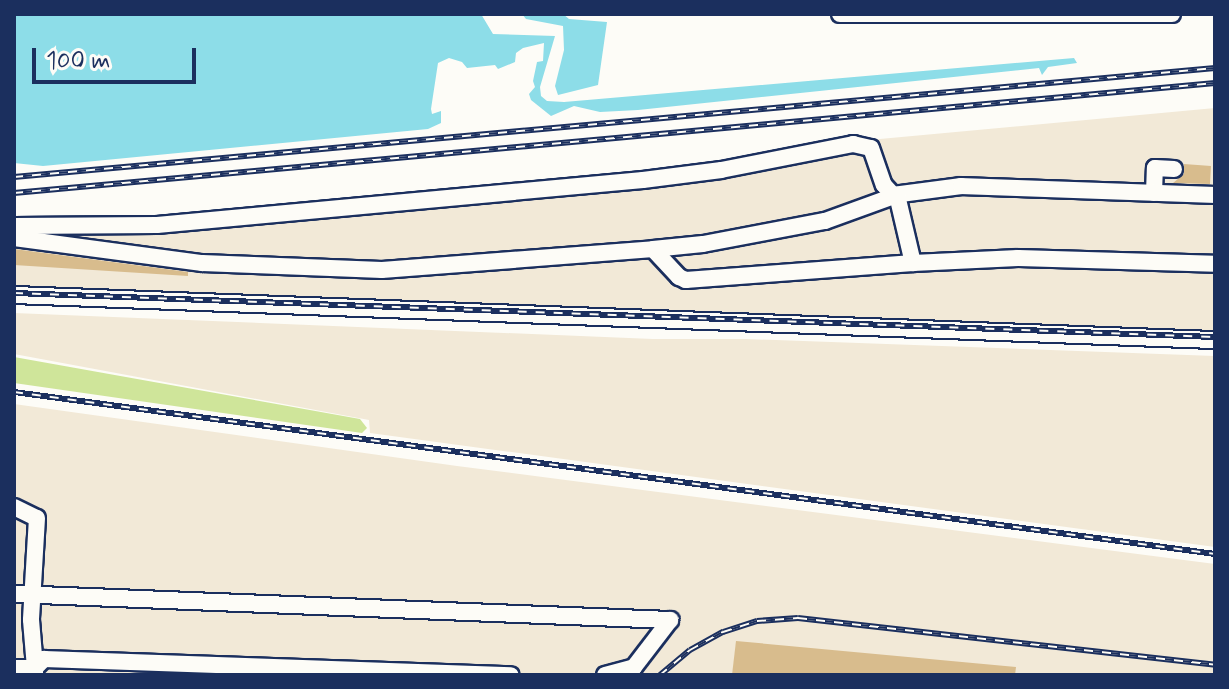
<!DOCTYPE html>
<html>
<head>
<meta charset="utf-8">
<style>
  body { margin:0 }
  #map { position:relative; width:1229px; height:689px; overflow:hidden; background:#fdfcf7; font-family:Mynerve,sans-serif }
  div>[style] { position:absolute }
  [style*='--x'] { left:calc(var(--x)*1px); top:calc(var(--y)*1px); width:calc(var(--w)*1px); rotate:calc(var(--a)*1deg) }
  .built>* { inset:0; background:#f2e9d7 }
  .green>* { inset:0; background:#cfe59a }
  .water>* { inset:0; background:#8ddde8 }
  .building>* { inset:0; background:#d8bc8d }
  .roads { filter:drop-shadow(2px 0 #1b2f5e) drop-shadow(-2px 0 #1b2f5e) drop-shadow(0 2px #1b2f5e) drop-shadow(0 -2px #1b2f5e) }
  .minor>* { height:16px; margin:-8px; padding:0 8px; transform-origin:8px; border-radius:8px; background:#fdfcf7 }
  .rail>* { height:6px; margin-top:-3px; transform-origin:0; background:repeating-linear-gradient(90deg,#fdfcf7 0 9px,#1b2f5e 0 18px); box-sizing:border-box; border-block:2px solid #1b2f5e }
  span { translate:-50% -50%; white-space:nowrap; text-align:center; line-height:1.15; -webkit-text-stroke:6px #fdfcf7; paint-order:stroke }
  .frame { position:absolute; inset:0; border:16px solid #1b2f5e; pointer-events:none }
  .scale { position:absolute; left:32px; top:48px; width:164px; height:36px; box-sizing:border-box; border:4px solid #1b2f5e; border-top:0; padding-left:10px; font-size:24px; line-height:28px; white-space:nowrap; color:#1b2f5e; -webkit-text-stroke:6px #fdfcf7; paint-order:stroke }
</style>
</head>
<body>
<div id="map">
  <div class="built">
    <div style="clip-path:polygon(1215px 108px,1215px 333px,14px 287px,14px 222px,154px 222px,711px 170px,869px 140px)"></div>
    <div style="clip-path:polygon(14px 313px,653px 339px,746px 339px,1215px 356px,1215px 547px,370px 433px,369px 420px,14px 354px)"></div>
    <div style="clip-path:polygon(14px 404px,457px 466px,1215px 564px,1215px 675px,14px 675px)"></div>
  </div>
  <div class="green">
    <div style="clip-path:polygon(14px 357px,360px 419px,367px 428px,362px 433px,14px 383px)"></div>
  </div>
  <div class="water">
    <div style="clip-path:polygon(14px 14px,481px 14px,493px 34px,555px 36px,540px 87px,541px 96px,547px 101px,564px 102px,1074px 58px,1077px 63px,1048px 67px,1042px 75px,1039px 68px,638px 110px,600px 112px,574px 106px,551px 116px,531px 100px,529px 94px,535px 87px,533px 81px,537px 62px,543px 61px,544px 43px,523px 48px,516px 53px,515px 62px,498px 69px,495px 65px,467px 68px,462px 62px,449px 58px,438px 63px,431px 109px,432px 114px,441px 111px,441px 123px,428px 129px,43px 166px,14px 163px)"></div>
    <div style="clip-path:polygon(522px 14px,563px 14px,569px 19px,607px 22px,598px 85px,558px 95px,555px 86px,564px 50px,563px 26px,526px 19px)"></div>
  </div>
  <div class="building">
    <div style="clip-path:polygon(1184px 164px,1211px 166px,1210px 184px,1173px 183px,1184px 174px)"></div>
    <div style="clip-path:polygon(14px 249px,188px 272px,188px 276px,14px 265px)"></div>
    <div style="clip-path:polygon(736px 641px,1016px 667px,1015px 675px,732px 675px)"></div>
  </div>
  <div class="roads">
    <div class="minor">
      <div style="--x:840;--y:14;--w:332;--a:0"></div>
      <div style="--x:1154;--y:193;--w:25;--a:-88"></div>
      <div style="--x:1155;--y:168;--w:19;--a:3"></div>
      <div style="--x:14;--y:226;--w:143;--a:-0.4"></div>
      <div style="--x:157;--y:225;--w:488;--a:-5.3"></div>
      <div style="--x:643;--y:180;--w:79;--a:-7.3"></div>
      <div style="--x:721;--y:170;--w:135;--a:-11.1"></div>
      <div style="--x:853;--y:144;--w:18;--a:13"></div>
      <div style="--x:871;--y:148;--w:39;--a:71"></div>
      <div style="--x:884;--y:185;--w:13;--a:48"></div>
      <div style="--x:893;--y:195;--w:69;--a:-7.5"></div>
      <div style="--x:961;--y:186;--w:254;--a:2"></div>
      <div style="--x:14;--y:238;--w:190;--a:7.6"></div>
      <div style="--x:202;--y:263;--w:180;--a:2.2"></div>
      <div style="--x:382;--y:270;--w:272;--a:-4.4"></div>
      <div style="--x:913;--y:263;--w:228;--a:175.7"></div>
      <div style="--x:686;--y:280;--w:8;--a:-157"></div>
      <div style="--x:679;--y:277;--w:38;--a:-133"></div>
      <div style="--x:653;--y:249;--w:50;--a:-5.7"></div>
      <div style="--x:703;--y:244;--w:124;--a:-10.7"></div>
      <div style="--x:825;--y:221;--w:77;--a:-19.9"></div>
      <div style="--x:897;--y:195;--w:70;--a:76.8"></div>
      <div style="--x:913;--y:263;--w:105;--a:-2.7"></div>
      <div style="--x:1018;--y:258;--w:197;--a:1.7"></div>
      <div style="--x:14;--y:295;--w:1202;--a:2.15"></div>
      <div style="--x:14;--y:507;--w:25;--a:26"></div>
      <div style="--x:37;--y:518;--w:102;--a:93.4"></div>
      <div style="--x:31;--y:620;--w:48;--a:85.2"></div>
      <div style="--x:14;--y:594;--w:657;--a:2.27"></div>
      <div style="--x:14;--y:668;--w:21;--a:0"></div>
      <div style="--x:35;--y:668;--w:7;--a:90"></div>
      <div style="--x:35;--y:668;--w:13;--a:-45"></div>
      <div style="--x:44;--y:659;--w:467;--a:2"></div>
      <div style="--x:605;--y:675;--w:30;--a:-15"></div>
      <div style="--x:634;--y:667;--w:59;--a:-52.5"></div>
    </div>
  </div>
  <div class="rail">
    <div style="--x:14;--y:177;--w:1206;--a:-5.19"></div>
    <div style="--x:14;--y:193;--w:1206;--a:-5.23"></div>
    <div style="--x:14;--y:293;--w:1202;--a:2.1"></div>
    <div style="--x:14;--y:392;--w:1212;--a:7.68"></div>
    <div style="--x:660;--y:675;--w:39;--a:-40"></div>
    <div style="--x:690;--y:650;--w:38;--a:-29"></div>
    <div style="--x:723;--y:632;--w:36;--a:-18"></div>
    <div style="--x:757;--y:621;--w:41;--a:-4.2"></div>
    <div style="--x:798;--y:618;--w:420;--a:6.4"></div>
  </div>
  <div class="frame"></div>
  <div class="scale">100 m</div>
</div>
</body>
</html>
